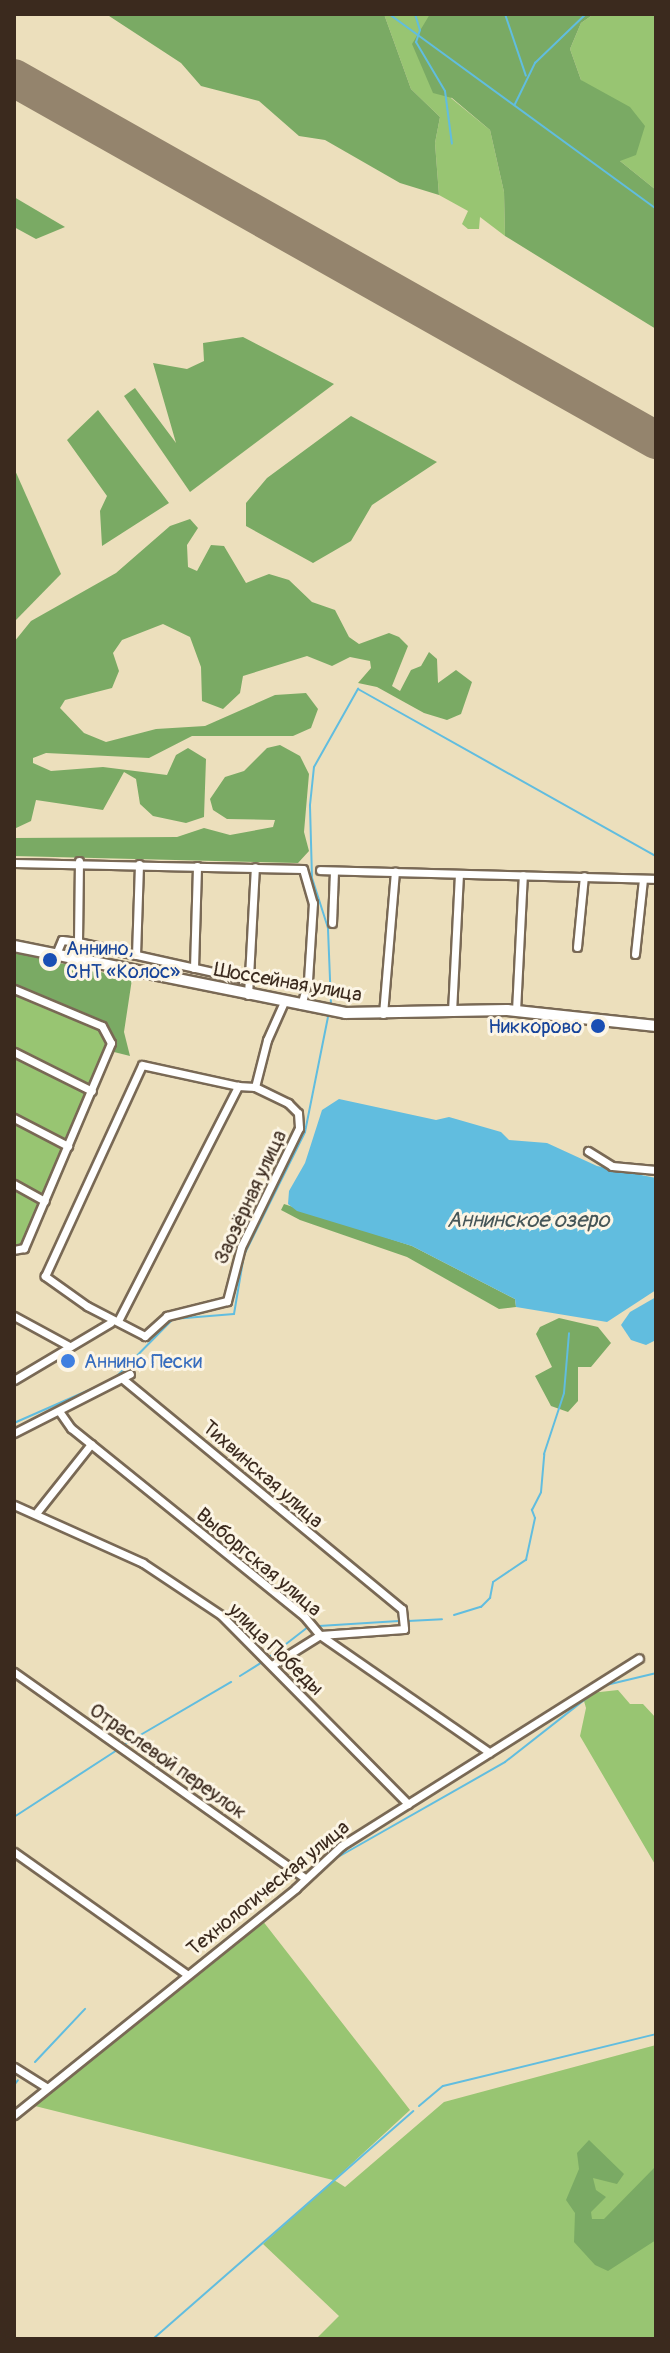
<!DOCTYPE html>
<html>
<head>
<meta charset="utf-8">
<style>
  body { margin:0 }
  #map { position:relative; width:670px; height:2353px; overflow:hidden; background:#ecdfbc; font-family:Pangolin,sans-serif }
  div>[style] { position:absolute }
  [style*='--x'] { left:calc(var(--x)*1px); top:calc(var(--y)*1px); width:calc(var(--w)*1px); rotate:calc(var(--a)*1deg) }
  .green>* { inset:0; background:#98c572 }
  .forest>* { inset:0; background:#7aaa64 }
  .water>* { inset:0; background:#61bddf }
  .stream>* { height:2px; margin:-1px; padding:0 1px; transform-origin:1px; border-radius:1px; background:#61bddf }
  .runway>* { height:38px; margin:-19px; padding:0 19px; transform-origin:19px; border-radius:19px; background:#94846d }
  .roads { filter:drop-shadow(2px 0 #796955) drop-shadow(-2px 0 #796955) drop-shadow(0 2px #796955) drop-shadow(0 -2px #796955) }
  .street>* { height:7px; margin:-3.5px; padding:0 3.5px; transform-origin:3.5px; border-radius:3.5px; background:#fff }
  .secondary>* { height:10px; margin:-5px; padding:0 5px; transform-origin:5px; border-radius:5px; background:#fff }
  .dots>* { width:22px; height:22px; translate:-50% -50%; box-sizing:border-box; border:4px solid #fcf5e5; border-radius:50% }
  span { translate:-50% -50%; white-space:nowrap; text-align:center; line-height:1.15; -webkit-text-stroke:6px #fcf5e5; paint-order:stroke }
  .transit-label { font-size:20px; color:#164399 }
  .left { translate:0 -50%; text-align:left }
  .right { translate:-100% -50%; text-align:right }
  .street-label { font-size:20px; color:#3b2a1e }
  .shop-label { font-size:20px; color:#366cbe }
  .water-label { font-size:22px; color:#465658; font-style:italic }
  .frame { position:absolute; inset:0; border:16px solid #3b2a1e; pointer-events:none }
</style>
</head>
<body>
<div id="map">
  <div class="green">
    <div style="clip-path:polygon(384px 14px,431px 16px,451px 98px,490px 130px,504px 192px,505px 236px,480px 217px,479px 229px,468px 229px,462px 224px,468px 211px,439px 195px,435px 143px,440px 117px,411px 89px)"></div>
    <div style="clip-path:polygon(594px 14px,656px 14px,656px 190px,620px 161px,581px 80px,570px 49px,581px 23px)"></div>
    <div style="clip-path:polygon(14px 990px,104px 1031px,108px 1044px,22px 1247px,14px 1247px)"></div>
    <div style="clip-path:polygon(618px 1690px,630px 1704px,643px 1704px,656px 1718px,656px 1866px,580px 1736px,586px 1708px,582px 1694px)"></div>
    <div style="clip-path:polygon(262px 1920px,410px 2110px,334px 2180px,345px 2187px,444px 2102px,656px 2045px,656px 2339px,316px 2339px,339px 2316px,263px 2244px,333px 2180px,35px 2106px)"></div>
  </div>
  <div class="forest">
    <div style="clip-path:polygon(106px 14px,384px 14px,411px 89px,440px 117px,435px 143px,439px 195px,400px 183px,325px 140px,299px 136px,259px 101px,201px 86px,181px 63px)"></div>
    <div style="clip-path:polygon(430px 14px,594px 14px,581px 23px,570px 49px,581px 80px,630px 107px,645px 126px,636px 155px,620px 161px,656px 190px,656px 329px,505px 236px,504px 192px,490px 130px,452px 98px,433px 93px,412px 44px)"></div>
    <div style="clip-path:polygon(14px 197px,65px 227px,36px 239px,14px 227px)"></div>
    <div style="clip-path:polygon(243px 337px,334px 384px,190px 492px,124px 396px,135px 388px,176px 443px,153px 363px,187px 369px,204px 361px,203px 343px)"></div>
    <div style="clip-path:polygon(98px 410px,169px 503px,102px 546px,100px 511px,107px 496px,67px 440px)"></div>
    <div style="clip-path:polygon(351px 416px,437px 462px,372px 505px,351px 541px,313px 563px,246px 526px,246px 503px,267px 478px)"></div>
    <div style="clip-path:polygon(14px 468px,61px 574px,14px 622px)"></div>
    <div style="clip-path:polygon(190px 519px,198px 528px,187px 545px,188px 567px,197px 571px,211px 545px,224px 546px,246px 583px,269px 574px,289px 580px,312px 602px,335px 610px,349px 637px,359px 644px,389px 633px,399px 637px,408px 646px,392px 686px,400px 691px,411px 670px,421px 666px,429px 652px,437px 659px,438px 683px,456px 670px,472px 682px,461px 714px,447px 720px,424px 713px,377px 687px,358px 683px,371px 668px,370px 661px,350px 657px,332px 666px,307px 656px,243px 676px,240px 693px,223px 709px,202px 701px,201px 667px,190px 637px,163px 624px,122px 640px,113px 653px,119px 671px,112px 688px,65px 700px,60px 708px,84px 733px,106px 742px,156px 729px,205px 726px,275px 695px,306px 693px,318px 709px,311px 728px,293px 736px,192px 736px,149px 758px,46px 753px,33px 758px,33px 763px,51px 771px,103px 767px,167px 775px,176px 755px,188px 748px,206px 759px,204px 817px,186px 823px,153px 816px,140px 804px,136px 779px,124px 772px,103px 810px,36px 800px,31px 821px,14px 829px,14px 642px,31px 621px,116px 573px,170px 526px)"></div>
    <div style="clip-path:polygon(280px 745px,300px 756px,309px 774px,304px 832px,309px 851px,298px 863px,14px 856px,14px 838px,177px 837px,204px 828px,230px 835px,273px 827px,275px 820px,227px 819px,213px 810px,210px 799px,225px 777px,244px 771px,267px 748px)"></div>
    <div style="clip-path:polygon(15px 953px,132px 979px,124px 1032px,130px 1056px,114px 1052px,104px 1031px,16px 991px)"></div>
    <div style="clip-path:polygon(284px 1204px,412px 1246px,515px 1299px,516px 1307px,499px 1309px,407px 1257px,300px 1220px,281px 1210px)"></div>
    <div style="clip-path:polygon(559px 1318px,598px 1327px,611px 1343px,591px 1367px,578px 1367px,578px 1401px,568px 1412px,551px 1406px,535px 1376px,552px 1367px,536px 1334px,540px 1327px)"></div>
    <div style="clip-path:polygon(589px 2140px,624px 2174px,617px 2184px,593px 2178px,596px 2190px,606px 2197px,591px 2212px,592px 2219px,604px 2219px,656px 2166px,656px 2240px,608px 2271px,595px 2265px,574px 2242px,575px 2213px,566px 2200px,579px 2169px,577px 2153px)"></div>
  </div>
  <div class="water">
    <div style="clip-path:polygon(339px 1099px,436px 1120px,449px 1117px,501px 1132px,509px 1140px,547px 1143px,597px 1166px,656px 1178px,656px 1290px,607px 1322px,516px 1307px,515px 1299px,412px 1246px,297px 1211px,288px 1204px,289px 1191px,305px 1163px,322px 1110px)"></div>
    <div style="clip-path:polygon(656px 1297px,656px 1340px,646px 1345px,631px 1340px,621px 1325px,630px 1312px)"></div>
  </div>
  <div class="stream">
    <div style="--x:389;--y:14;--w:331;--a:36.1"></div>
    <div style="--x:415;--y:14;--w:17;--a:73"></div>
    <div style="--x:420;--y:30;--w:13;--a:108"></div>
    <div style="--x:416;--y:42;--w:57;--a:59.4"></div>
    <div style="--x:445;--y:91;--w:53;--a:82.5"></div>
    <div style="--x:505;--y:14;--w:65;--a:71.3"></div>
    <div style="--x:515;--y:104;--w:46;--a:-64"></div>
    <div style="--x:535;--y:63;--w:71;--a:-43.9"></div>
    <div style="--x:331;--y:1004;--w:76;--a:-92.3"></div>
    <div style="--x:328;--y:928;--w:52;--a:-107.7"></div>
    <div style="--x:312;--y:878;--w:73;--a:-91.6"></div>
    <div style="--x:310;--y:805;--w:38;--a:-84"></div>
    <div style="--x:314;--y:767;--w:90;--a:-60.6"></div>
    <div style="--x:358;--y:689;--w:342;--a:29.3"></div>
    <div style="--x:116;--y:1377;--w:81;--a:-45.5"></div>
    <div style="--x:173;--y:1319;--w:61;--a:-4.7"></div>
    <div style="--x:234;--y:1314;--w:60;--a:-80.4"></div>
    <div style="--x:244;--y:1255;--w:137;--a:-63.6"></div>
    <div style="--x:305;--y:1132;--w:117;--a:-78.7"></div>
    <div style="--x:14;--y:1423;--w:97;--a:-23.7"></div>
    <div style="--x:454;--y:1615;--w:28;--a:-17"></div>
    <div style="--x:481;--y:1607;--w:13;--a:-45"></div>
    <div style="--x:490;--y:1598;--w:16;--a:-79"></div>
    <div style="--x:493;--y:1582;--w:40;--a:-34"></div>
    <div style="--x:526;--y:1560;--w:43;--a:-77.9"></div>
    <div style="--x:535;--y:1518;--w:9;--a:-111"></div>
    <div style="--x:532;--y:1510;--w:20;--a:-63"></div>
    <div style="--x:541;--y:1492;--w:38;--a:-85"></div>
    <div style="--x:544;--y:1454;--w:64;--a:-71.8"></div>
    <div style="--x:564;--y:1393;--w:60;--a:-85.2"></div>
    <div style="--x:408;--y:1621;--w:34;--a:-3"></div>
    <div style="--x:319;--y:1626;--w:80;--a:-3.6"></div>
    <div style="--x:268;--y:1658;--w:51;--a:-37.8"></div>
    <div style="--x:240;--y:1676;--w:26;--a:-32"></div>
    <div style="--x:125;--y:1744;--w:123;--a:-30.3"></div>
    <div style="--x:14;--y:1817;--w:123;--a:-33"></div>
    <div style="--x:305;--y:1884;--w:35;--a:-41"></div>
    <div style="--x:331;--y:1861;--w:200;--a:-29.6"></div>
    <div style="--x:505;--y:1762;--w:123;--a:-38.1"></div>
    <div style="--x:602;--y:1686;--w:56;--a:-13.5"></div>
    <div style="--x:35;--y:2062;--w:73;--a:-46.7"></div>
    <div style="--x:14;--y:2085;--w:6;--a:-51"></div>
    <div style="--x:419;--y:2106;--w:31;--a:-40"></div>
    <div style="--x:443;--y:2086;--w:219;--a:-13.7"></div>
    <div style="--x:153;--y:2339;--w:346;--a:-41.2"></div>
  </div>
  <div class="runway">
    <div style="--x:14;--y:78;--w:737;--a:29.42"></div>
  </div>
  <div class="roads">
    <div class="street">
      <div style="--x:14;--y:863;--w:289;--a:1.2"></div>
      <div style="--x:303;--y:869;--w:35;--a:74"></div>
      <div style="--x:313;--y:903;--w:78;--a:93.7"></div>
      <div style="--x:308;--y:981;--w:25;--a:106"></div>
      <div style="--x:320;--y:870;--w:336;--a:1.5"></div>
      <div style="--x:332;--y:923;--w:52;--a:-87.8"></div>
      <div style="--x:78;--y:942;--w:81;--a:-89.3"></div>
      <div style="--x:577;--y:947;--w:71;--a:-84.4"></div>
      <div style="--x:56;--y:954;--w:15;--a:-67"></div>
      <div style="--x:62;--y:940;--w:16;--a:7"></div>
      <div style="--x:78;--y:942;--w:176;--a:12.5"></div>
      <div style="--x:635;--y:954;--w:75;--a:-83.9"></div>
      <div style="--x:136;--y:955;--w:91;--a:-88.1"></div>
      <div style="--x:194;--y:968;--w:102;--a:-88.3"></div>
      <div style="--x:14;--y:989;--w:95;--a:22.8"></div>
      <div style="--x:102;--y:1026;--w:19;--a:62"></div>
      <div style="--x:111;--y:1043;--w:223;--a:113"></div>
      <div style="--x:24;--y:1248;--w:10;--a:169"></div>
      <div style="--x:248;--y:995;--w:128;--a:-86.9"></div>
      <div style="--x:516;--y:1011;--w:136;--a:-87.1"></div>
      <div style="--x:452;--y:1012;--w:138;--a:-87.1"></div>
      <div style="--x:383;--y:1014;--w:143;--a:-85.2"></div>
      <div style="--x:14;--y:1052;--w:87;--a:26.6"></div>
      <div style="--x:255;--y:1087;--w:49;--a:-75.7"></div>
      <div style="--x:267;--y:1040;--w:42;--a:-65.9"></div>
      <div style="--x:14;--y:1118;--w:61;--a:27.4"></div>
      <div style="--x:588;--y:1151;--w:28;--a:32"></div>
      <div style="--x:612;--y:1166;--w:44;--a:5.2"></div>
      <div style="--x:14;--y:1184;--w:35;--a:29"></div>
      <div style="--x:14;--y:1316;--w:63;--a:28.6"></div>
      <div style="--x:119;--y:1319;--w:262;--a:-62.9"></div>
      <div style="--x:238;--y:1086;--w:17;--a:3"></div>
      <div style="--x:255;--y:1087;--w:37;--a:26"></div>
      <div style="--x:288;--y:1103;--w:14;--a:45"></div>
      <div style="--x:298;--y:1113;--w:15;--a:86"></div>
      <div style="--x:299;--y:1128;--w:132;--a:116"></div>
      <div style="--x:241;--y:1247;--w:56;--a:104.5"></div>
      <div style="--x:227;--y:1301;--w:62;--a:166"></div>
      <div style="--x:167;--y:1316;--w:30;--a:138"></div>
      <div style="--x:145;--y:1336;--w:65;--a:-152.7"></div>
      <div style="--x:87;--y:1306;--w:52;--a:-144.5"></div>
      <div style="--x:45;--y:1276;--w:232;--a:-65.3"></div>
      <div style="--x:142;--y:1065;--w:98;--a:12.3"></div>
      <div style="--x:14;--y:1380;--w:112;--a:-30.7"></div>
      <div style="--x:124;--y:1380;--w:360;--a:39.5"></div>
      <div style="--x:402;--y:1609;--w:20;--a:84"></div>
      <div style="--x:404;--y:1629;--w:84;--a:175.9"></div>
      <div style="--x:320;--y:1635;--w:57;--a:148"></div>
      <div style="--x:59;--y:1411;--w:21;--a:55"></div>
      <div style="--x:71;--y:1428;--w:299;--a:38.9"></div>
      <div style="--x:304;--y:1616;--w:25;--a:50"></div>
      <div style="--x:320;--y:1635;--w:206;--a:34.7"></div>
      <div style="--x:14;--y:1433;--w:130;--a:-27"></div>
      <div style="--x:14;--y:1505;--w:141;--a:24.2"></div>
      <div style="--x:143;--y:1563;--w:94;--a:33.7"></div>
      <div style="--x:221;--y:1615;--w:266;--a:45.3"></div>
      <div style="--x:37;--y:1512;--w:87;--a:-51.5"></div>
      <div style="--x:14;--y:1672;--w:354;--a:35.3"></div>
      <div style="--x:14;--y:1852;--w:211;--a:35.3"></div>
      <div style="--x:14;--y:2067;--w:39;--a:32"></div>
      <div style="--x:14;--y:2115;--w:362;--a:-38.8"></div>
      <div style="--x:296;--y:1888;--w:62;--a:-43"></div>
      <div style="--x:341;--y:1846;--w:352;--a:-32.2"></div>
    </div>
    <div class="secondary">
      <div style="--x:14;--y:946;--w:338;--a:11.4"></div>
      <div style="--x:345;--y:1013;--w:162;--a:-1.1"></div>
      <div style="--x:507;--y:1010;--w:150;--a:6.1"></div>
    </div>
  </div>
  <div class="dots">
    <div style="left:50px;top:960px;background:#1a4fb4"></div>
    <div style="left:598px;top:1026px;background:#1a4fb4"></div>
    <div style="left:68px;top:1361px;background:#3f7fe0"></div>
  </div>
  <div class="transit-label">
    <span class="left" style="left:66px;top:960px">Аннино,<br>СНТ «Колос»</span>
    <span class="right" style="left:582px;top:1026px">Никкорово</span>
  </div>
  <div class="street-label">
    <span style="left:288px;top:982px;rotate:10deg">Шоссейная улица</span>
    <span style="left:250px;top:1197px;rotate:-65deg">Заозёрная улица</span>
    <span style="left:263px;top:1474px;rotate:41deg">Тихвинская улица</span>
    <span style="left:259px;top:1562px;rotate:40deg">Выборгская улица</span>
    <span style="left:276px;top:1649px;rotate:44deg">улица Победы</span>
    <span style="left:168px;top:1761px;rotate:35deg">Отраслевой переулок</span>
    <span style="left:268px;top:1888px;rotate:-39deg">Технологическая улица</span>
  </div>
  <div class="shop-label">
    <span class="left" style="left:84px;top:1361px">Аннино Пески</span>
  </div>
  <div class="water-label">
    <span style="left:528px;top:1221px">Аннинское озеро</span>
  </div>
  <div class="frame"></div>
</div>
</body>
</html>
